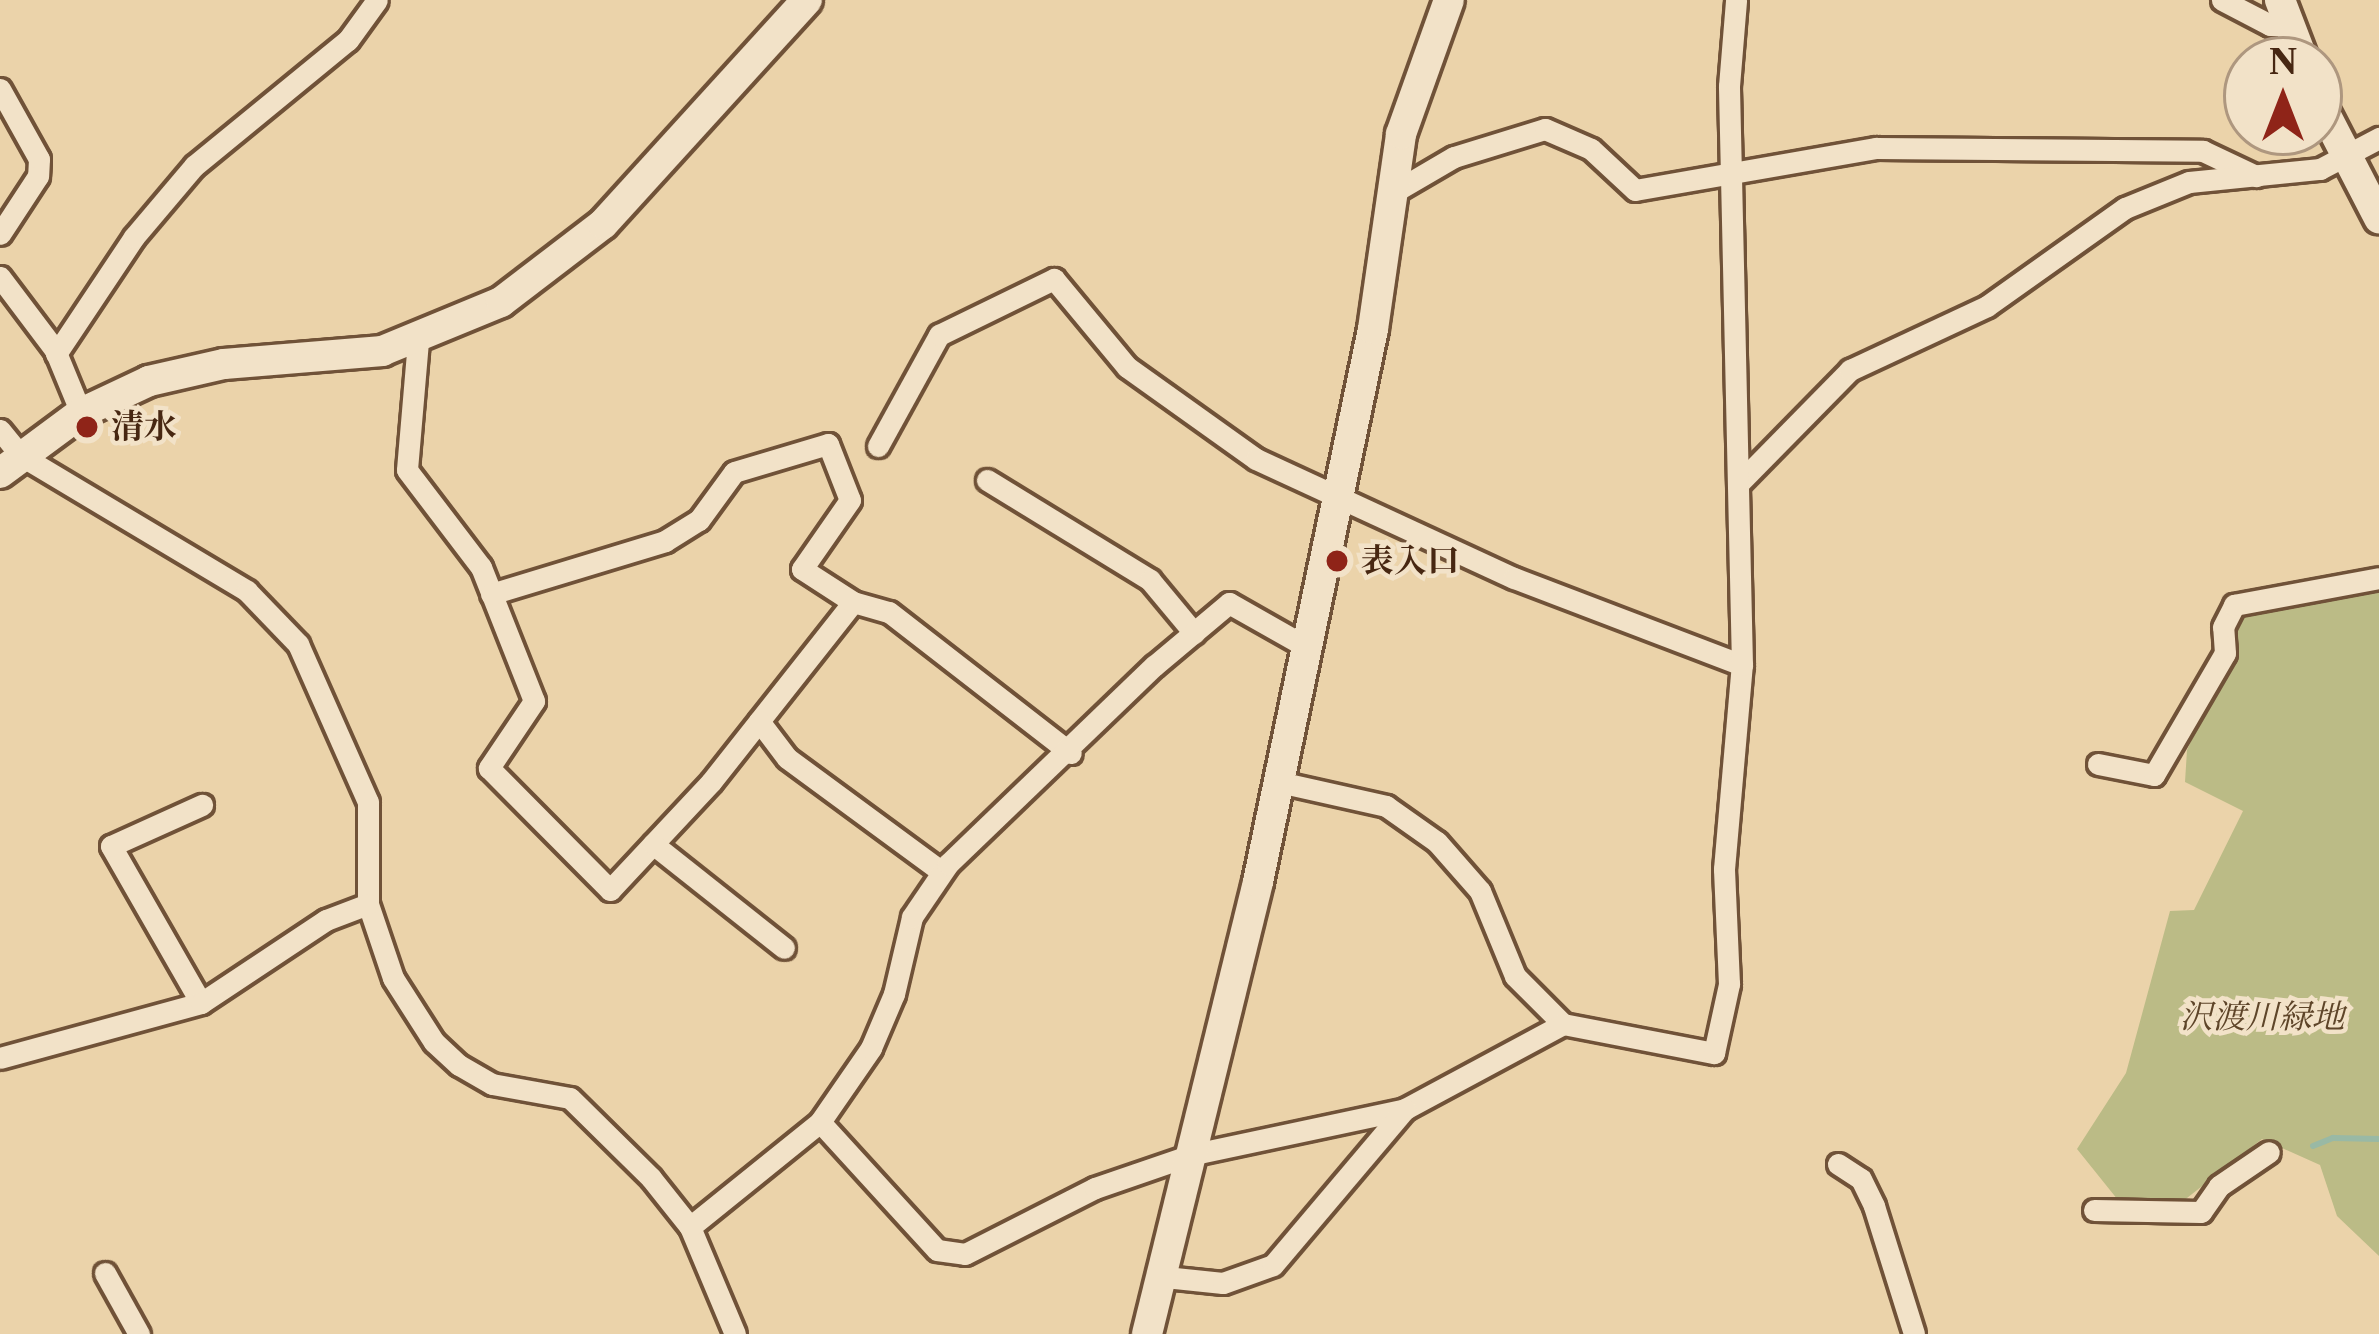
<!DOCTYPE html>
<html>
<head>
<meta charset="utf-8">
<style>
  body { margin:0 }
  #map { position:relative; width:2379px; height:1334px; overflow:hidden; background:#ebd3aa; font-family:"Libre Caslon Text","Noto Serif JP",serif }
  div>[style] { position:absolute }
  [style*='--x'] { left:calc(var(--x)*1px); top:calc(var(--y)*1px); width:calc(var(--w)*1px); rotate:calc(var(--a)*1deg) }
  .green>* { inset:0; background:#bbbb86 }
  .stream>* { height:6px; margin:-3px; padding:0 3px; transform-origin:3px; border-radius:3px; background:#99b9a5 }
  .roads { filter:drop-shadow(3px 0 #705238) drop-shadow(-3px 0 #705238) drop-shadow(0 3px #705238) drop-shadow(0 -3px #705238) }
  .street>* { height:21px; margin:-10.5px; padding:0 10.5px; transform-origin:10.5px; border-radius:10.5px; background:#f2e2c8 }
  .secondary>* { height:30px; margin:-15px; padding:0 15px; transform-origin:15px; border-radius:15px; background:#f2e2c8 }
  .dots>* { width:33px; height:33px; translate:-50% -50%; box-sizing:border-box; border:6px solid #f2e2c8; border-radius:50% }
  span { translate:-50% -50%; white-space:nowrap; text-align:center; line-height:1.15; -webkit-text-stroke:9px #f2e2c8; paint-order:stroke }
  .poi-label { font-size:33px; color:#472712; font-weight:700 }
  .left { translate:0 -50%; text-align:left }
  .park-label { font-size:33px; color:#5e4529; font-style:italic }
  .north { position:absolute; left:2223px; top:36px; width:120px; height:120px; box-sizing:border-box; background:#f2e2c8; border:3px solid #ae977f; border-radius:50%; rotate:0deg; font-size:33px; font-weight:700; line-height:48px; text-align:center; color:#472712 }
  .north::after { content:''; display:block; margin:auto; width:42px; height:54px; background:#8f2418; clip-path:polygon(50% 0,100% 100%,50% 72%,0 100%) }
</style>
</head>
<body>
<div id="map">
  <div class="green">
    <div style="clip-path:polygon(2379px 583px,2379px 1256px,2337px 1216px,2320px 1165px,2262px 1139px,2173px 1209px,2126px 1210px,2077px 1149px,2126px 1073px,2170px 911px,2194px 910px,2243px 811px,2185px 782px,2187px 750px,2231px 653px,2235px 618px,2248px 601px)"></div>
  </div>
  <div class="stream">
    <div style="--x:2313;--y:1146;--w:22;--a:-22"></div>
    <div style="--x:2333;--y:1138;--w:46;--a:1.2"></div>
  </div>
  <div class="roads">
    <div class="street">
      <div style="--x:2222;--y:0;--w:54;--a:27.5"></div>
      <div style="--x:2270;--y:25;--w:20;--a:0"></div>
      <div style="--x:0;--y:89;--w:80;--a:60.9"></div>
      <div style="--x:39;--y:159;--w:17;--a:93"></div>
      <div style="--x:38;--y:176;--w:69;--a:123.2"></div>
      <div style="--x:1394;--y:192;--w:69;--a:-30.3"></div>
      <div style="--x:1454;--y:157;--w:95;--a:-17.1"></div>
      <div style="--x:1545;--y:129;--w:50;--a:23.5"></div>
      <div style="--x:1591;--y:149;--w:60;--a:43"></div>
      <div style="--x:1635;--y:190;--w:245;--a:-9.9"></div>
      <div style="--x:1876;--y:148;--w:327;--a:0.5"></div>
      <div style="--x:2203;--y:151;--w:59;--a:25.3"></div>
      <div style="--x:0;--y:277;--w:91;--a:53"></div>
      <div style="--x:55;--y:350;--w:68;--a:67.6"></div>
      <div style="--x:418;--y:341;--w:129;--a:94.9"></div>
      <div style="--x:407;--y:470;--w:122;--a:52.7"></div>
      <div style="--x:481;--y:567;--w:144;--a:68.4"></div>
      <div style="--x:534;--y:701;--w:81;--a:123.9"></div>
      <div style="--x:489;--y:768;--w:172;--a:45.2"></div>
      <div style="--x:610;--y:890;--w:148;--a:-46.9"></div>
      <div style="--x:711;--y:782;--w:229;--a:-51.7"></div>
      <div style="--x:853;--y:602;--w:37;--a:16"></div>
      <div style="--x:889;--y:612;--w:230;--a:37.8"></div>
      <div style="--x:56;--y:354;--w:141;--a:-56.3"></div>
      <div style="--x:134;--y:237;--w:93;--a:-49.8"></div>
      <div style="--x:194;--y:166;--w:199;--a:-39.3"></div>
      <div style="--x:348;--y:40;--w:49;--a:-54.1"></div>
      <div style="--x:0;--y:430;--w:32;--a:51"></div>
      <div style="--x:20;--y:455;--w:265;--a:30.9"></div>
      <div style="--x:247;--y:591;--w:74;--a:46.1"></div>
      <div style="--x:298;--y:644;--w:173;--a:66.1"></div>
      <div style="--x:368;--y:802;--w:102;--a:90"></div>
      <div style="--x:368;--y:904;--w:78;--a:71.3"></div>
      <div style="--x:393;--y:978;--w:76;--a:57.4"></div>
      <div style="--x:434;--y:1042;--w:34;--a:43"></div>
      <div style="--x:459;--y:1065;--w:38;--a:30"></div>
      <div style="--x:492;--y:1084;--w:79;--a:10.2"></div>
      <div style="--x:570;--y:1098;--w:114;--a:44.6"></div>
      <div style="--x:651;--y:1178;--w:63;--a:51.5"></div>
      <div style="--x:690;--y:1227;--w:116;--a:67.2"></div>
      <div style="--x:878;--y:446;--w:127;--a:-61.2"></div>
      <div style="--x:939;--y:335;--w:128;--a:-26"></div>
      <div style="--x:1054;--y:279;--w:114;--a:50.3"></div>
      <div style="--x:1127;--y:367;--w:158;--a:35.5"></div>
      <div style="--x:1256;--y:459;--w:284;--a:24.8"></div>
      <div style="--x:1514;--y:578;--w:244;--a:20.9"></div>
      <div style="--x:987;--y:480;--w:191;--a:31.5"></div>
      <div style="--x:1150;--y:580;--w:69;--a:50.3"></div>
      <div style="--x:1741;--y:481;--w:156;--a:-45.5"></div>
      <div style="--x:1850;--y:370;--w:151;--a:-25"></div>
      <div style="--x:1987;--y:306;--w:169;--a:-35.4"></div>
      <div style="--x:2125;--y:208;--w:69;--a:-22.1"></div>
      <div style="--x:2189;--y:182;--w:132;--a:-5.7"></div>
      <div style="--x:2320;--y:169;--w:67;--a:-27.7"></div>
      <div style="--x:491;--y:594;--w:182;--a:-16.9"></div>
      <div style="--x:665;--y:541;--w:40;--a:-32"></div>
      <div style="--x:699;--y:520;--w:59;--a:-53.9"></div>
      <div style="--x:734;--y:472;--w:98;--a:-16.6"></div>
      <div style="--x:828;--y:444;--w:60;--a:68.6"></div>
      <div style="--x:850;--y:500;--w:84;--a:124.8"></div>
      <div style="--x:802;--y:569;--w:61;--a:32.9"></div>
      <div style="--x:759;--y:721;--w:46;--a:52.9"></div>
      <div style="--x:787;--y:758;--w:192;--a:36.3"></div>
      <div style="--x:2098;--y:764;--w:57;--a:11.1"></div>
      <div style="--x:2154;--y:775;--w:141;--a:-59.8"></div>
      <div style="--x:2225;--y:653;--w:26;--a:-94"></div>
      <div style="--x:2223;--y:627;--w:25;--a:-63"></div>
      <div style="--x:2234;--y:605;--w:147;--a:-10.5"></div>
      <div style="--x:1279;--y:782;--w:110;--a:12.6"></div>
      <div style="--x:1386;--y:806;--w:62;--a:35.2"></div>
      <div style="--x:1437;--y:842;--w:65;--a:48.7"></div>
      <div style="--x:1480;--y:891;--w:92;--a:67.6"></div>
      <div style="--x:1515;--y:976;--w:68;--a:45"></div>
      <div style="--x:653;--y:844;--w:167;--a:38.4"></div>
      <div style="--x:201;--y:1003;--w:181;--a:-119.8"></div>
      <div style="--x:111;--y:846;--w:100;--a:-24.3"></div>
      <div style="--x:0;--y:1058;--w:208;--a:-15.3"></div>
      <div style="--x:201;--y:1003;--w:150;--a:-33.6"></div>
      <div style="--x:326;--y:920;--w:45;--a:-20.9"></div>
      <div style="--x:820;--y:1122;--w:173;--a:47.6"></div>
      <div style="--x:937;--y:1250;--w:28;--a:8"></div>
      <div style="--x:965;--y:1254;--w:146;--a:-26.9"></div>
      <div style="--x:1095;--y:1188;--w:105;--a:-19"></div>
      <div style="--x:1194;--y:1154;--w:216;--a:-12"></div>
      <div style="--x:1405;--y:1109;--w:179;--a:-28.3"></div>
      <div style="--x:1563;--y:1024;--w:154;--a:10.9"></div>
      <div style="--x:1714;--y:1053;--w:71;--a:-77.7"></div>
      <div style="--x:1729;--y:984;--w:115;--a:-92.5"></div>
      <div style="--x:1724;--y:869;--w:205;--a:-85"></div>
      <div style="--x:1742;--y:665;--w:579;--a:-91.29"></div>
      <div style="--x:1729;--y:86;--w:86;--a:-85.3"></div>
      <div style="--x:1838;--y:1164;--w:27;--a:33"></div>
      <div style="--x:1861;--y:1179;--w:30;--a:64"></div>
      <div style="--x:1874;--y:1206;--w:134;--a:72.6"></div>
      <div style="--x:2094;--y:1210;--w:107;--a:1.1"></div>
      <div style="--x:2201;--y:1212;--w:32;--a:-55"></div>
      <div style="--x:2219;--y:1186;--w:60;--a:-34.2"></div>
      <div style="--x:690;--y:1227;--w:167;--a:-38.9"></div>
      <div style="--x:820;--y:1122;--w:90;--a:-55.4"></div>
      <div style="--x:871;--y:1048;--w:59;--a:-66.9"></div>
      <div style="--x:894;--y:994;--w:79;--a:-76.8"></div>
      <div style="--x:912;--y:917;--w:64;--a:-55.8"></div>
      <div style="--x:948;--y:864;--w:286;--a:-43.9"></div>
      <div style="--x:1154;--y:666;--w:98;--a:-40"></div>
      <div style="--x:1229;--y:603;--w:85;--a:29.6"></div>
      <div style="--x:105;--y:1273;--w:70;--a:60.9"></div>
      <div style="--x:1165;--y:1277;--w:58;--a:5.9"></div>
      <div style="--x:1223;--y:1283;--w:53;--a:-19.8"></div>
      <div style="--x:1273;--y:1265;--w:204;--a:-49.8"></div>
    </div>
    <div class="secondary">
      <div style="--x:2280;--y:0;--w:64;--a:69"></div>
      <div style="--x:2319;--y:102;--w:131;--a:62.7"></div>
      <div style="--x:0;--y:473;--w:101;--a:-36.5"></div>
      <div style="--x:81;--y:413;--w:75;--a:-25.2"></div>
      <div style="--x:149;--y:381;--w:77;--a:-12.8"></div>
      <div style="--x:224;--y:364;--w:159;--a:-4.7"></div>
      <div style="--x:382;--y:351;--w:129;--a:-22.4"></div>
      <div style="--x:501;--y:302;--w:128;--a:-37.4"></div>
      <div style="--x:603;--y:224;--w:303;--a:-47.7"></div>
      <div style="--x:1147;--y:1334;--w:465;--a:-76.2"></div>
      <div style="--x:1258;--y:882;--w:565;--a:-78.25"></div>
      <div style="--x:1373;--y:329;--w:197;--a:-81.8"></div>
      <div style="--x:1401;--y:134;--w:142;--a:-70.3"></div>
    </div>
  </div>
  <div class="dots">
    <div style="left:87px;top:427px;background:#8f2418"></div>
    <div style="left:1337px;top:561px;background:#8f2418"></div>
  </div>
  <div class="poi-label">
    <span class="left" style="left:111px;top:427px">清水</span>
    <span class="left" style="left:1361px;top:561px">表入口</span>
  </div>
  <div class="park-label">
    <span style="left:2262px;top:1017px">沢渡川緑地</span>
  </div>
  <div class="north">N</div>
</div>
</body>
</html>
